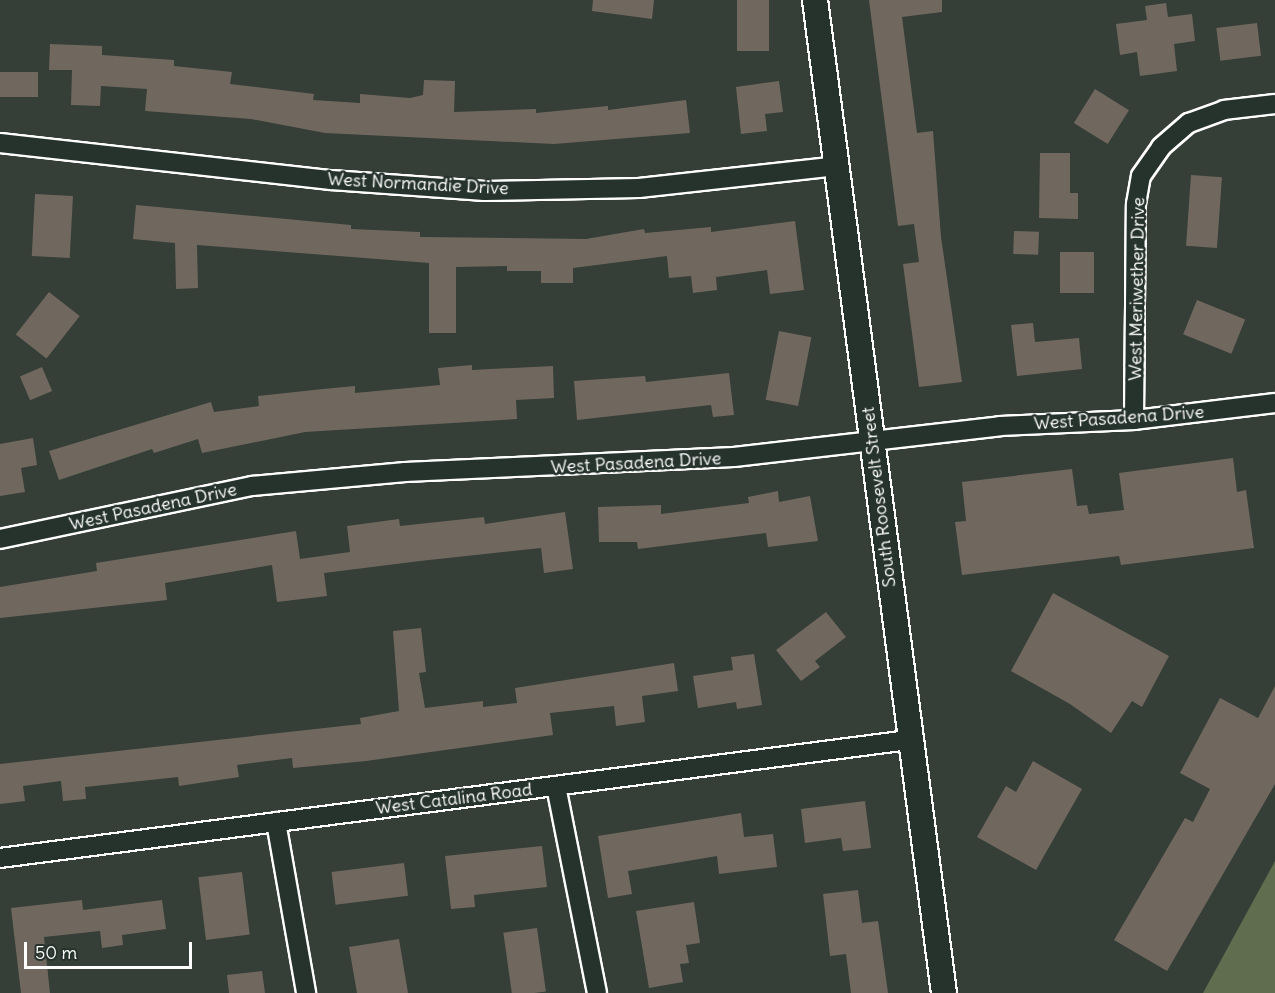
<!DOCTYPE html>
<html>
<head>
<meta charset="utf-8">
<style>
  body { margin:0 }
  #map { position:relative; width:1275px; height:993px; overflow:hidden; background:#353e37; font-family:Delius,sans-serif }
  div>[style] { position:absolute }
  [style*='--x'] { left:calc(var(--x)*1px); top:calc(var(--y)*1px); width:calc(var(--w)*1px); rotate:calc(var(--a)*1deg) }
  .green>* { inset:0; background:#606e4f }
  .building>* { inset:0; background:#70685f; transform-origin:0 0 }
  .roads { filter:drop-shadow(2px 0 #fff) drop-shadow(-2px 0 #fff) drop-shadow(0 2px #fff) drop-shadow(0 -2px #fff) }
  .street>* { height:18px; margin:-9px; padding:0 9px; transform-origin:9px; border-radius:9px; background:#26332d }
  .secondary>* { height:24px; margin:-12px; padding:0 12px; transform-origin:12px; border-radius:12px; background:#26332d }
  span { translate:-50% -50%; white-space:nowrap; text-align:center; line-height:1.15; -webkit-text-stroke:5px #26332d; paint-order:stroke }
  .street-label { font-size:18px; color:#fff }
  .scale { position:absolute; left:24px; top:942px; width:168px; height:27px; box-sizing:border-box; border:3px solid #fff; border-top:0; padding-left:8px; font-size:18px; line-height:21px; white-space:nowrap; color:#fff; -webkit-text-stroke:4px #26332d; paint-order:stroke }
</style>
</head>
<body>
<div id="map">
  <div class="green">
    <div style="clip-path:polygon(1275px 861px,1275px 993px,1203px 993px)"></div>
  </div>
  <div class="building">
    <div style="clip-path:polygon(593px 0,654px 0,652px 19px,592px 11px)"></div>
    <div style="left:737px;top:0;width:32px;height:51px"></div>
    <div style="clip-path:polygon(869px 0,942px 0,942px 12px,902px 17px,917px 133px,933px 131px,941px 237px,962px 382px,919px 387px,903px 264px,919px 262px,914px 224px,898px 226px)"></div>
    <div style="clip-path:polygon(1166px 3px,1168px 17px,1192px 14px,1195px 41px,1174px 44px,1177px 71px,1140px 76px,1137px 52px,1120px 55px,1116px 24px,1147px 20px,1145px 6px)"></div>
    <div style="left:1257px;top:23px;width:33px;height:41px;rotate:83deg"></div>
    <div style="clip-path:polygon(50px 44px,102px 46px,102px 55px,174px 60px,174px 66px,232px 72px,230px 84px,314px 94px,313px 100px,360px 103px,360px 94px,410px 98px,423px 95px,424px 80px,455px 81px,454px 112px,536px 109px,536px 113px,608px 106px,608px 110px,686px 100px,690px 133px,554px 144px,325px 133px,251px 119px,145px 111px,147px 89px,101px 86px,100px 106px,71px 105px,72px 70px,49px 70px)"></div>
    <div style="left:0;top:72px;width:38px;height:25px"></div>
    <div style="clip-path:polygon(779px 81px,783px 112px,765px 114px,767px 131px,741px 134px,736px 87px)"></div>
    <div style="left:1095px;top:89px;width:40px;height:40px;rotate:32deg"></div>
    <div style="clip-path:polygon(1040px 153px,1070px 153px,1070px 193px,1078px 193px,1078px 219px,1039px 218px)"></div>
    <div style="left:1191px;top:175px;width:31px;height:71px;rotate:4deg"></div>
    <div style="left:35px;top:194px;width:38px;height:62px;rotate:3deg"></div>
    <div style="clip-path:polygon(136px 205px,351px 225px,351px 229px,420px 232px,420px 237px,586px 239px,644px 229px,645px 233px,711px 227px,711px 232px,795px 221px,804px 290px,770px 294px,767px 270px,716px 277px,717px 290px,693px 293px,691px 276px,669px 278px,667px 256px,573px 268px,573px 283px,541px 283px,541px 271px,507px 271px,507px 266px,456px 267px,456px 333px,429px 333px,429px 263px,197px 245px,198px 288px,176px 289px,175px 243px,133px 239px)"></div>
    <div style="left:1014px;top:231px;width:25px;height:23px;rotate:2deg"></div>
    <div style="left:1060px;top:252px;width:34px;height:41px"></div>
    <div style="left:49px;top:292px;width:39px;height:54px;rotate:38deg"></div>
    <div style="left:1197px;top:300px;width:52px;height:37px;rotate:22deg"></div>
    <div style="clip-path:polygon(1033px 323px,1035px 342px,1079px 338px,1082px 369px,1017px 376px,1011px 325px)"></div>
    <div style="left:779px;top:331px;width:33px;height:70px;rotate:11deg"></div>
    <div style="clip-path:polygon(472px 365px,472px 370px,553px 366px,554px 398px,516px 400px,517px 419px,305px 432px,202px 453px,198px 439px,154px 453px,152px 449px,59px 480px,49px 451px,211px 402px,214px 412px,259px 406px,258px 396px,323px 389px,355px 386px,355px 393px,440px 385px,438px 368px)"></div>
    <div style="left:42px;top:367px;width:26px;height:24px;rotate:67deg"></div>
    <div style="clip-path:polygon(729px 373px,734px 415px,713px 417px,711px 405px,577px 420px,574px 381px,645px 376px,646px 382px)"></div>
    <div style="clip-path:polygon(33px 438px,37px 465px,21px 468px,25px 492px,0 496px,0 444px)"></div>
    <div style="clip-path:polygon(1233px 458px,1237px 492px,1246px 490px,1254px 548px,1121px 565px,1119px 556px,962px 575px,955px 522px,966px 521px,962px 482px,1072px 469px,1077px 506px,1087px 505px,1089px 514px,1124px 510px,1119px 473px)"></div>
    <div style="clip-path:polygon(778px 491px,779px 502px,810px 496px,818px 541px,768px 547px,766px 533px,638px 549px,637px 542px,599px 542px,598px 507px,661px 505px,661px 514px,749px 503px,748px 497px)"></div>
    <div style="clip-path:polygon(565px 512px,573px 569px,544px 573px,541px 548px,420px 561px,324px 573px,327px 596px,277px 602px,272px 565px,165px 583px,167px 600px,0 618px,0 587px,97px 571px,96px 563px,296px 531px,300px 559px,350px 552px,347px 526px,399px 519px,400px 526px,484px 517px,485px 524px)"></div>
    <div style="clip-path:polygon(1053px 593px,1169px 656px,1142px 707px,1132px 701px,1111px 733px,1070px 704px,1011px 671px)"></div>
    <div style="clip-path:polygon(826px 612px,846px 637px,815px 661px,820px 667px,801px 681px,776px 650px)"></div>
    <div style="clip-path:polygon(421px 628px,426px 672px,419px 673px,425px 708px,483px 701px,483px 707px,517px 703px,515px 688px,674px 663px,678px 691px,642px 696px,645px 722px,616px 726px,614px 706px,550px 713px,553px 735px,366px 761px,293px 768px,292px 758px,237px 765px,239px 777px,179px 786px,178px 777px,85px 787px,86px 799px,63px 801px,61px 781px,23px 786px,25px 801px,0 804px,0 764px,361px 724px,360px 718px,399px 711px,393px 631px)"></div>
    <div style="clip-path:polygon(754px 654px,762px 705px,737px 709px,736px 702px,698px 708px,693px 676px,733px 670px,731px 657px)"></div>
    <div style="clip-path:polygon(1275px 686px,1275px 784px,1167px 971px,1114px 940px,1185px 818px,1193px 822px,1210px 789px,1180px 773px,1220px 698px,1258px 718px)"></div>
    <div style="clip-path:polygon(1033px 761px,1082px 789px,1036px 870px,977px 837px,1006px 786px,1016px 792px)"></div>
    <div style="clip-path:polygon(865px 801px,871px 848px,843px 851px,841px 838px,805px 843px,801px 809px)"></div>
    <div style="clip-path:polygon(741px 813px,744px 837px,773px 834px,777px 867px,719px 874px,717px 856px,628px 871px,632px 894px,608px 898px,598px 836px)"></div>
    <div style="clip-path:polygon(542px 846px,547px 887px,474px 895px,475px 907px,451px 909px,445px 856px)"></div>
    <div style="left:404px;top:863px;width:33px;height:73px;rotate:83deg"></div>
    <div style="left:242px;top:872px;width:63px;height:44px;rotate:83deg"></div>
    <div style="clip-path:polygon(858px 890px,862px 923px,878px 921px,888px 993px,851px 993px,846px 954px,830px 956px,823px 894px)"></div>
    <div style="clip-path:polygon(82px 900px,83px 910px,162px 900px,166px 929px,122px 935px,123px 945px,102px 948px,100px 931px,44px 937px,50px 993px,21px 993px,11px 908px)"></div>
    <div style="clip-path:polygon(694px 902px,700px 943px,686px 945px,689px 963px,680px 964px,683px 982px,649px 988px,636px 911px)"></div>
    <div style="left:537px;top:928px;width:64px;height:34px;rotate:82deg"></div>
    <div style="clip-path:polygon(399px 939px,408px 993px,357px 993px,349px 947px)"></div>
    <div style="clip-path:polygon(262px 971px,265px 993px,229px 993px,227px 975px)"></div>
  </div>
  <div class="roads">
    <div class="street">
      <div style="--x:0;--y:143;--w:333;--a:6.4"></div>
      <div style="--x:331;--y:180;--w:154;--a:4.1"></div>
      <div style="--x:485;--y:191;--w:154;--a:-1.1"></div>
      <div style="--x:639;--y:188;--w:199;--a:-6.3"></div>
      <div style="--x:1134;--y:420;--w:216;--a:-89.5"></div>
      <div style="--x:1136;--y:204;--w:28;--a:-80"></div>
      <div style="--x:1141;--y:176;--w:35;--a:-55"></div>
      <div style="--x:1161;--y:147;--w:37;--a:-41"></div>
      <div style="--x:1189;--y:123;--w:37;--a:-20"></div>
      <div style="--x:1224;--y:110;--w:51;--a:-6.7"></div>
      <div style="--x:0;--y:539;--w:258;--a:-11.9"></div>
      <div style="--x:252;--y:486;--w:154;--a:-5.2"></div>
      <div style="--x:405;--y:472;--w:329;--a:-2.6"></div>
      <div style="--x:734;--y:457;--w:268;--a:-6.6"></div>
      <div style="--x:1000;--y:426;--w:134;--a:-2.6"></div>
      <div style="--x:1134;--y:420;--w:142;--a:-6.9"></div>
      <div style="--x:556;--y:786;--w:211;--a:78.8"></div>
      <div style="--x:276;--y:822;--w:174;--a:80"></div>
      <div style="--x:0;--y:858;--w:917;--a:-7.4"></div>
    </div>
    <div class="secondary">
      <div style="--x:815;--y:0;--w:1001;--a:82.6"></div>
    </div>
  </div>
  <div class="street-label">
    <span style="left:418px;top:184px;rotate:3deg">West Normandie Drive</span>
    <span style="left:1137px;top:289px;rotate:-89deg">West Meriwether Drive</span>
    <span style="left:1119px;top:418px;rotate:-4deg">West Pasadena Drive</span>
    <span style="left:636px;top:463px;rotate:-3deg">West Pasadena Drive</span>
    <span style="left:879px;top:497px;rotate:-97deg">South Roosevelt Street</span>
    <span style="left:153px;top:507px;rotate:-12deg">West Pasadena Drive</span>
    <span style="left:454px;top:799px;rotate:-7deg">West Catalina Road</span>
  </div>
  <div class="scale">50 m</div>
</div>
</body>
</html>
